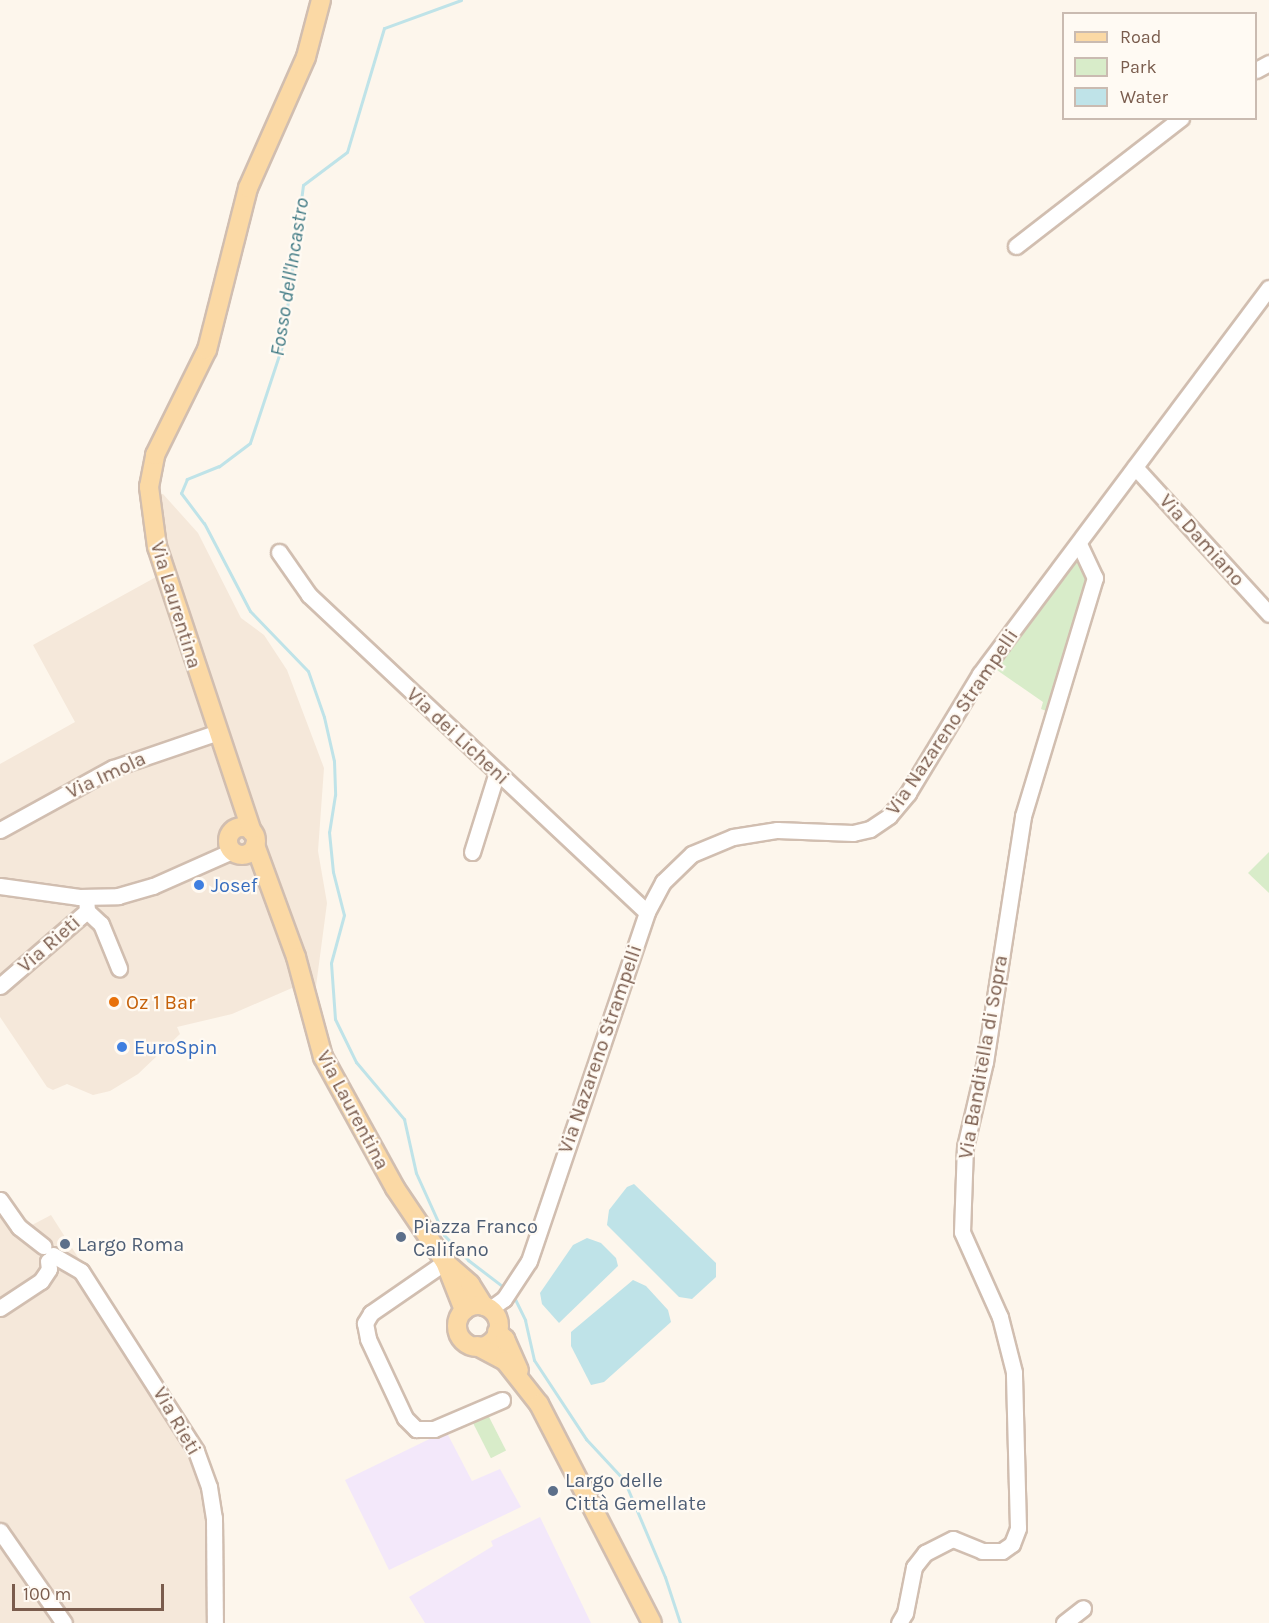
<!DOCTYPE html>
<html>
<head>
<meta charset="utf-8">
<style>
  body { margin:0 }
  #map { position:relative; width:1269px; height:1623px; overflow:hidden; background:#fdf6ec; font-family:Karla,sans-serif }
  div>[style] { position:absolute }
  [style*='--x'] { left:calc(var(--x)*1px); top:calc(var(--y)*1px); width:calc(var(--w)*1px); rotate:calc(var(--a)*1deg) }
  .residential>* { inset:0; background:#f5e8da }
  .education>* { inset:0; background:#f3e8fa }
  .green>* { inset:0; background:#d8ecc9; transform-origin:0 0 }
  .water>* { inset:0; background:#bfe3e8 }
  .stream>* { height:3px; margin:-1.5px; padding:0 1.5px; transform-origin:1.5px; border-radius:1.5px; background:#bfe3e8 }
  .roads { filter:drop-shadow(2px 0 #d1beb0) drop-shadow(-2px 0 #d1beb0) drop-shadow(0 2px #d1beb0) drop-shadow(0 -2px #d1beb0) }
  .minor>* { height:15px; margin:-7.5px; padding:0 7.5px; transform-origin:7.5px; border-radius:7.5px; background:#fff }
  .major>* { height:18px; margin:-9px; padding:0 9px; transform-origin:9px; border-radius:9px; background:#fbd9a5 }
  .major>.ring { margin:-9px; padding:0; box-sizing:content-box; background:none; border:18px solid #fbd9a5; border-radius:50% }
  .dots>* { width:16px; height:16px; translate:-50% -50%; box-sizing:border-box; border:3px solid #fffaf3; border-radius:50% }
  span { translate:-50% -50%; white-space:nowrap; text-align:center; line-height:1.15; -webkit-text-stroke:4.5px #fffaf3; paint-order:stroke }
  .street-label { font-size:20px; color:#7a5c4d }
  .shop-label { font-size:20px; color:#366cbe }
  .left { translate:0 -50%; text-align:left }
  .food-label { font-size:20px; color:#c56008 }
  .service-label { font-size:20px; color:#4e5e75 }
  .water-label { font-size:21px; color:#437c86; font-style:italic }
  .legend { position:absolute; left:1062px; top:12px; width:195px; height:108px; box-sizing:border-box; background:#fffaf3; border:2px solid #cabbb1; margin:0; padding:8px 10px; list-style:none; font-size:18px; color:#7a5c4d }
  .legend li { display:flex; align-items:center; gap:12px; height:30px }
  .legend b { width:30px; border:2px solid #cabbb1 }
  .scale { position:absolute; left:12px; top:1584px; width:152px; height:27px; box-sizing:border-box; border:3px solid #7a5c4d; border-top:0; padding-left:8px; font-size:18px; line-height:21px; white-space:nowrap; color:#7a5c4d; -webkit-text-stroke:4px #fffaf3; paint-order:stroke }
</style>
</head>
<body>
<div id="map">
  <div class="residential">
    <div style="clip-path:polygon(163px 494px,198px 533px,241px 618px,264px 635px,287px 670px,324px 768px,318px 851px,327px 903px,315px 994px,296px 998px,292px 988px,232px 1014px,177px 1027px,180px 1034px,138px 1074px,110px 1091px,93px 1095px,67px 1084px,53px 1090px,47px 1087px,0 1017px,0 764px,75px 722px,33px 645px,156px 577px,142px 524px,155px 495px)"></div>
    <div style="clip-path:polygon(0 1211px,15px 1234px,51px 1215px,185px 1425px,217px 1526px,222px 1623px,0 1623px)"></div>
  </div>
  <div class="education">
    <div style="clip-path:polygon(446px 1431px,472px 1481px,500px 1469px,521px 1507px,389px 1570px,345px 1480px)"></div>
    <div style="clip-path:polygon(540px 1517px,591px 1623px,425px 1623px,409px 1597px,493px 1546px,491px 1541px)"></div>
  </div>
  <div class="green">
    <div style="clip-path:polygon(1079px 557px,1089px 576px,1049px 712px,1041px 709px,1043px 702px,994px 668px)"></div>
    <div style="clip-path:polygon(1269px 852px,1269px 893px,1248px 873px)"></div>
    <div style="left:487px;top:1413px;width:42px;height:17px;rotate:63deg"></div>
  </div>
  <div class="water">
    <div style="clip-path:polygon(634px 1184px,716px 1263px,716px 1277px,692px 1299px,679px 1297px,607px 1225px,609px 1210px,627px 1187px)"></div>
    <div style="clip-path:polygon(587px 1238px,601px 1243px,616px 1258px,618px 1266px,559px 1323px,542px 1304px,540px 1293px,573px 1245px)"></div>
    <div style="clip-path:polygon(633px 1280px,646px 1286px,668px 1310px,671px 1322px,604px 1382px,591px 1385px,571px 1346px,571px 1332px)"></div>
  </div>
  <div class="stream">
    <div style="--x:461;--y:0;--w:82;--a:160"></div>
    <div style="--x:384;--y:28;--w:129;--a:106.6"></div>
    <div style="--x:347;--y:152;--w:55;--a:143.1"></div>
    <div style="--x:303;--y:185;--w:162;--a:97.4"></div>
    <div style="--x:282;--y:346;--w:102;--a:108.3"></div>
    <div style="--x:250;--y:443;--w:39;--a:143"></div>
    <div style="--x:219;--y:466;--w:35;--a:158"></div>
    <div style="--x:187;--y:479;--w:15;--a:113"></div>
    <div style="--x:181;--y:493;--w:38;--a:53"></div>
    <div style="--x:204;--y:523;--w:99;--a:62.4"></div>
    <div style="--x:250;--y:611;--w:83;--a:46"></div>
    <div style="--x:308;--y:671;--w:49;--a:70.8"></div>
    <div style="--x:324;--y:717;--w:45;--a:77.2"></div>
    <div style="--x:334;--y:761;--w:34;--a:88"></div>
    <div style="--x:335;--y:795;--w:37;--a:99"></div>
    <div style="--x:329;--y:832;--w:40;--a:84.3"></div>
    <div style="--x:333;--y:872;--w:44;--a:75.7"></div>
    <div style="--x:344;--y:915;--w:50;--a:105.2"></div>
    <div style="--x:331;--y:963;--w:56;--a:85.9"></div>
    <div style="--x:335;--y:1019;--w:48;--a:64"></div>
    <div style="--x:356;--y:1062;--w:75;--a:49.9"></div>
    <div style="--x:404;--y:1119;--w:55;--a:77.5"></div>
    <div style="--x:416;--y:1173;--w:68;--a:65.7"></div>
    <div style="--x:444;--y:1235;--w:35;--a:46"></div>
    <div style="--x:468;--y:1260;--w:48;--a:37.3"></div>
    <div style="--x:513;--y:1295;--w:28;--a:64"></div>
    <div style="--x:525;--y:1320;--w:41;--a:77.3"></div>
    <div style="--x:534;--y:1360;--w:95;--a:56.6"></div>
    <div style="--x:586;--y:1439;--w:56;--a:47.2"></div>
    <div style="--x:624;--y:1480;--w:105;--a:67.1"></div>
    <div style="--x:665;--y:1577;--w:48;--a:71.9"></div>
  </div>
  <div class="roads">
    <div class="minor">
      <div style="--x:1256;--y:70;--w:15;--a:-28"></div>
      <div style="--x:1016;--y:246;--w:209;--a:-37.8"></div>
      <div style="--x:1135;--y:467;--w:199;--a:47.6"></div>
      <div style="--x:279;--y:552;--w:52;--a:55.1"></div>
      <div style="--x:309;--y:595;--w:463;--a:43.2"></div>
      <div style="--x:0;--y:830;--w:129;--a:-28.8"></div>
      <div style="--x:113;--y:768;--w:111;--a:-18.9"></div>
      <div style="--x:472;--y:852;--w:84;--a:-72.6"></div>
      <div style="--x:0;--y:886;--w:80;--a:7.9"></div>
      <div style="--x:79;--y:897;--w:39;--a:-1"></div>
      <div style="--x:118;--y:896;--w:36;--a:-16"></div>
      <div style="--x:153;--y:886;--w:86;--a:-23.9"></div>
      <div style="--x:87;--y:911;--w:19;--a:43"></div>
      <div style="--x:101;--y:924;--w:48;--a:67.8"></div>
      <div style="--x:0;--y:986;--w:115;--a:-40.8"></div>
      <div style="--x:87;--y:911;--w:13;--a:-94"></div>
      <div style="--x:0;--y:1200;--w:33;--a:55"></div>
      <div style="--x:19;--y:1227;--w:31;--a:38"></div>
      <div style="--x:53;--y:1255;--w:32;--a:30"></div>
      <div style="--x:81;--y:1271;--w:214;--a:57.4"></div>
      <div style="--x:196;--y:1451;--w:38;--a:70"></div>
      <div style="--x:209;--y:1487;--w:31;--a:81"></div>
      <div style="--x:214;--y:1518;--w:105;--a:89.5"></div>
      <div style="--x:445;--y:1262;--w:90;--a:145.4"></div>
      <div style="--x:371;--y:1313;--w:12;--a:121"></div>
      <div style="--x:365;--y:1323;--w:16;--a:79"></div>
      <div style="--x:368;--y:1339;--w:87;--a:64.9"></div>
      <div style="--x:405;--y:1418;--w:16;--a:45"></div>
      <div style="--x:416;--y:1429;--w:18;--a:0"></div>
      <div style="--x:434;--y:1429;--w:74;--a:-23.1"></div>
      <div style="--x:0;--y:1308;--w:49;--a:-33.4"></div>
      <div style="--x:41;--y:1281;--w:14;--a:-56"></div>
      <div style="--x:49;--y:1269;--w:8;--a:-97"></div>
      <div style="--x:490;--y:1309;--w:17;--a:-36"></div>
      <div style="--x:504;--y:1299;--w:45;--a:-56.7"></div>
      <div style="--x:529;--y:1261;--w:368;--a:-71.3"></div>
      <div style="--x:647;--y:912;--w:34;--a:-62"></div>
      <div style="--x:663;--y:882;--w:40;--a:-44"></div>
      <div style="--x:692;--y:854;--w:44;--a:-22.5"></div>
      <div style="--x:733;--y:837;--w:45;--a:-9"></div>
      <div style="--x:777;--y:830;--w:76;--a:2.3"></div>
      <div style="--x:853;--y:833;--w:17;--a:-13"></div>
      <div style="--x:870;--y:829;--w:23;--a:-34"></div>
      <div style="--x:889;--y:816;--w:30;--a:-50"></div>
      <div style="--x:908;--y:793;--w:139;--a:-58.8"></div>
      <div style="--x:980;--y:674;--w:482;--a:-53.2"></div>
      <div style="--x:0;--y:1531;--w:112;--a:55.2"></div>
      <div style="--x:899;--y:1623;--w:12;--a:-59"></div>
      <div style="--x:905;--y:1613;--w:47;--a:-78.9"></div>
      <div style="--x:914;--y:1567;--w:18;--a:-52"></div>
      <div style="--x:925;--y:1553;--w:31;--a:-27"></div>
      <div style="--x:953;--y:1539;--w:31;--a:22"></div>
      <div style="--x:982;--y:1551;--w:20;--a:0"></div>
      <div style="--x:1002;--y:1551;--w:12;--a:-35"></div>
      <div style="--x:1012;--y:1544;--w:17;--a:-69"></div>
      <div style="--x:1018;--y:1528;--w:156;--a:-91.5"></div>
      <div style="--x:1014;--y:1372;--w:57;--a:-104.3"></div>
      <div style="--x:1000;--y:1317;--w:93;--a:-114.1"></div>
      <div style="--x:962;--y:1232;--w:85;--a:-88"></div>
      <div style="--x:965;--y:1147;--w:87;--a:-76.8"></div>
      <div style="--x:985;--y:1062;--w:249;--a:-81.2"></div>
      <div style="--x:1023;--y:816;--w:249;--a:-73.2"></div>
      <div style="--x:1095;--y:578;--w:38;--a:-115"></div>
      <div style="--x:1064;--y:1623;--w:24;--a:-38"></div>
    </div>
    <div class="major">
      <div class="ring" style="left:228px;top:827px;width:10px;height:10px"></div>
      <div style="--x:252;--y:832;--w:300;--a:-108.4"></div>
      <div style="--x:157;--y:547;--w:61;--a:-97.6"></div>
      <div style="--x:149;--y:487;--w:33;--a:-79"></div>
      <div style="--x:155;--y:455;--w:117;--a:-63.7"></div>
      <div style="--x:207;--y:350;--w:167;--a:-75.8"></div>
      <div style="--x:248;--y:188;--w:143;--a:-66.1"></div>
      <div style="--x:306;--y:57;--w:59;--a:-75.3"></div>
      <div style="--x:255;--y:845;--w:119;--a:69.9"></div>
      <div style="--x:296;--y:957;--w:104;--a:74.9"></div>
      <div style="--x:323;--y:1057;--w:149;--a:61.2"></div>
      <div style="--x:395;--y:1188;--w:89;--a:56"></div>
      <div style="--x:445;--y:1262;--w:52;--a:68.4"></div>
      <div style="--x:446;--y:1263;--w:32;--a:41"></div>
      <div style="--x:470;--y:1284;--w:26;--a:58"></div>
      <div class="ring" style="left:457px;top:1305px;width:24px;height:24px"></div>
      <div style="--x:497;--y:1332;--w:11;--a:41"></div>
      <div style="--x:505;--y:1339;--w:34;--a:66"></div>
      <div style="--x:477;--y:1346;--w:32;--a:28"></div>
      <div style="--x:505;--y:1361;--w:55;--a:51.7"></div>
      <div style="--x:539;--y:1404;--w:246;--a:62.7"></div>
    </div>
  </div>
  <div class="dots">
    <div style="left:199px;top:885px;background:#3f7fe0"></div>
    <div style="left:114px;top:1002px;background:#e8710a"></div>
    <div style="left:122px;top:1047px;background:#3f7fe0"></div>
    <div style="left:401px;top:1237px;background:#5c6f8a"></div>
    <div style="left:65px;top:1244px;background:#5c6f8a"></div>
    <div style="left:553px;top:1491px;background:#5c6f8a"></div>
  </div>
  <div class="street-label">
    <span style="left:1202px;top:540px;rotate:48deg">Via Damiano</span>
    <span style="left:176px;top:605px;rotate:73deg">Via Laurentina</span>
    <span style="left:952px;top:722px;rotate:-56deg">Via Nazareno Strampelli</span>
    <span style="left:458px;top:736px;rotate:43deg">Via dei Licheni</span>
    <span style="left:106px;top:775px;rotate:-25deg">Via Imola</span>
    <span style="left:49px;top:944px;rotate:-41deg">Via Rieti</span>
    <span style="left:600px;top:1049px;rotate:-71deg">Via Nazareno Strampelli</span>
    <span style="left:983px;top:1057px;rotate:-80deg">Via Banditella di Sopra</span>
    <span style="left:353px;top:1110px;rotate:62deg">Via Laurentina</span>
    <span style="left:177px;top:1421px;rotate:60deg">Via Rieti</span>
  </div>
  <div class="shop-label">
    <span class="left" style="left:211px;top:885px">Josef</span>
    <span class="left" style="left:134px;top:1047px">EuroSpin</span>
  </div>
  <div class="food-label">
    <span class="left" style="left:126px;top:1002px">Oz 1 Bar</span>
  </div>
  <div class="service-label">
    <span class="left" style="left:413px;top:1238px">Piazza Franco<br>Califano</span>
    <span class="left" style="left:77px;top:1244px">Largo Roma</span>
    <span class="left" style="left:565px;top:1492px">Largo delle<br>Città Gemellate</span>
  </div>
  <div class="water-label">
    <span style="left:289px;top:277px;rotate:-81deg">Fosso dell'Incastro</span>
  </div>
  <ul class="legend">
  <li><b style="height:8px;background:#fbd9a5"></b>Road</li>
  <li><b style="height:16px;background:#d8ecc9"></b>Park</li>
  <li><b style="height:16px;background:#bfe3e8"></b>Water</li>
  </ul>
  <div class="scale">100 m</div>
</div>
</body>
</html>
